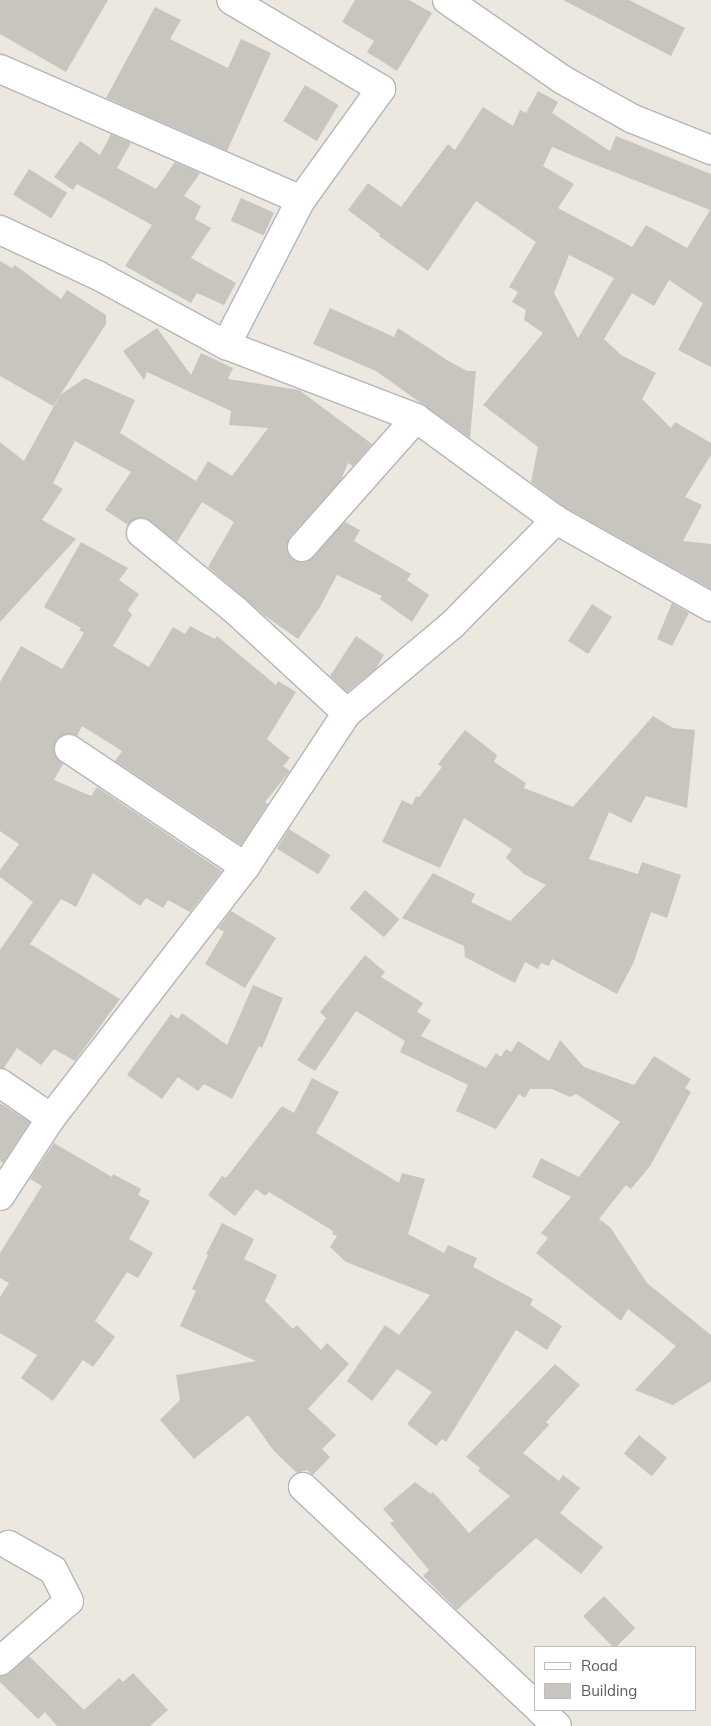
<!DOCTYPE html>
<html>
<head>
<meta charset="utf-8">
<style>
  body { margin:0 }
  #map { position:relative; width:711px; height:1726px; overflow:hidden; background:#ece8df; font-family:Mulish,sans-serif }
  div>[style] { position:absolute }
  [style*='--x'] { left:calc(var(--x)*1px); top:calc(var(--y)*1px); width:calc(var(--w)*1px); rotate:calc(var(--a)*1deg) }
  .building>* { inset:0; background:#c8c5be; transform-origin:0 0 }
  .roads { filter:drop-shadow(1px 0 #b2b6ba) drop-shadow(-1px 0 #b2b6ba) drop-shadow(0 1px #b2b6ba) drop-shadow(0 -1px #b2b6ba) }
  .minor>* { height:28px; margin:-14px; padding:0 14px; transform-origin:14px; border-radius:14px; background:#fff }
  span { translate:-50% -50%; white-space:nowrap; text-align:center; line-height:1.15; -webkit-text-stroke:4px #fff; paint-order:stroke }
  .legend { position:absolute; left:534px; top:1646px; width:162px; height:65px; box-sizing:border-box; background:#fff; border:1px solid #bcbebf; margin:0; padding:6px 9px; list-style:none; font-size:15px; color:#585c60 }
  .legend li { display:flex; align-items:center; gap:10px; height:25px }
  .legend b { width:25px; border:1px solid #bcbebf }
</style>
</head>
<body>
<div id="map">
  <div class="building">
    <div style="clip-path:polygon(0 0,108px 0,66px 72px,0 34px)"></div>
    <div style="clip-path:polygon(355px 0,409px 0,432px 13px,397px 71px,367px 52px,374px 41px,342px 22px)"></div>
    <div style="clip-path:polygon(563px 0,629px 0,685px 28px,671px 56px)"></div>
    <div style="clip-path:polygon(155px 7px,181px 20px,170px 39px,228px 68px,241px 39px,271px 53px,227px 151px,106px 98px)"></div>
    <div style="left:305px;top:85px;width:39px;height:42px;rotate:31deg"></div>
    <div style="clip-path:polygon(evenodd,538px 91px,558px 102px,552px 113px,610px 151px,616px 136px,711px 174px,711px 367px,678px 350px,703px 303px,669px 280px,654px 306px,632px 293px,604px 339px,621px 355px,656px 373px,642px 399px,671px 428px,675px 422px,711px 443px,711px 455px,685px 497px,702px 505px,683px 541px,711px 544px,711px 589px,564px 507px,531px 482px,538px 447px,483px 405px,543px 333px,524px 320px,526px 310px,512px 302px,518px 292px,509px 287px,536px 242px,476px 201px,428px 271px,379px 236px,380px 234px,348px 210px,368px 183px,401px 207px,448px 144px,455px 150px,483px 107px,513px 126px,520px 110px,526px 113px,538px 91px,552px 147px,581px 159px,710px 210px,687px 248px,646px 225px,632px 247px,558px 208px,574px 184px,543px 166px,552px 147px,538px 91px,569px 255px,614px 278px,578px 338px,554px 293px,569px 255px)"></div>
    <div style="clip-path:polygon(111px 134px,131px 143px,117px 168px,156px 189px,175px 162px,200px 173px,184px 196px,201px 206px,195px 219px,211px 228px,191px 258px,236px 283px,224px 305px,197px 293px,191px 303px,125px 266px,152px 225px,77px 184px,73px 190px,54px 177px,80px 141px,100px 155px)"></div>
    <div style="left:29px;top:169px;width:45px;height:30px;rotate:32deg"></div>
    <div style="left:241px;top:198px;width:36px;height:25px;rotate:24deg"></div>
    <div style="clip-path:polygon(0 261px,12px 268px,15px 265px,61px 299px,67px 290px,106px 315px,106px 324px,53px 406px,0 376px)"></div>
    <div style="clip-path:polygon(330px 308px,394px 337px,398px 328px,447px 360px,467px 371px,476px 371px,470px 438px,376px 371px,313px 344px)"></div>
    <div style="clip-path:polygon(157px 328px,191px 375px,201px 353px,233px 368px,228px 379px,299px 390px,372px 444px,353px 466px,348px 463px,341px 480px,290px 537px,287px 551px,292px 559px,306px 562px,345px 522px,360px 530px,354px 541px,411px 574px,407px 580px,429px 595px,412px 622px,380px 599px,382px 596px,337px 575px,320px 607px,298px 639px,264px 615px,208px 567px,234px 522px,202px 502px,177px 542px,144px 518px,135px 519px,128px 525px,105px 510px,131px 472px,75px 441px,53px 483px,63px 489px,42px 520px,76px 539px,0 622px,0 442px,24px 461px,60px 395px,85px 378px,135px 400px,120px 433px,196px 481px,208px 461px,232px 476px,268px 428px,229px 425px,231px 411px,147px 372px,144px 380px,123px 351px)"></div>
    <div style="clip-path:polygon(81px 542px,128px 568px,119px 580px,139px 594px,128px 610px,132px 615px,113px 646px,149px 667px,173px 627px,185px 634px,190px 626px,215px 639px,217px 636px,276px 685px,278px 681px,296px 692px,267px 739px,290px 758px,283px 766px,290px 771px,265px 802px,268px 804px,241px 845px,115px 761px,122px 751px,82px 726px,77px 736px,63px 735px,56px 740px,55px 755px,63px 764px,54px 780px,91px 796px,97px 787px,222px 871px,190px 912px,168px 900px,163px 908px,146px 898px,140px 906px,93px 873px,76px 907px,61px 899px,30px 944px,120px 999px,75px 1061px,54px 1049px,41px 1065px,17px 1048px,4px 1068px,0 1068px,0 950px,33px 902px,0 877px,0 870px,19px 844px,0 831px,0 682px,21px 646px,62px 669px,84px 633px,79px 630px,81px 628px,44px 607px)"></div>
    <div style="clip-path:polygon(672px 603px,689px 613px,672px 646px,657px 639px)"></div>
    <div style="left:592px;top:604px;width:24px;height:44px;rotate:33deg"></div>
    <div style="clip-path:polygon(356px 636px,384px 655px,375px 670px,347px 692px,330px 676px)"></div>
    <div style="clip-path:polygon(653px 716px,673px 728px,695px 730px,687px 808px,646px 796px,631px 823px,609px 812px,589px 859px,638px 874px,642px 862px,681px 875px,667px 918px,651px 912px,633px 964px,617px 994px,552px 959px,549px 966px,541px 963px,538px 969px,525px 962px,515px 983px,465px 957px,464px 946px,402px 918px,433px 873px,475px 894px,471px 902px,510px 921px,546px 885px,524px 874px,506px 858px,512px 849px,464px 818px,440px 868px,382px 842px,402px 800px,412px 805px,416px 796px,419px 797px,442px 767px,438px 764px,465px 730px,497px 755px,494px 762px,526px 783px,524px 788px,573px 807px)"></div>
    <div style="left:289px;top:829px;width:49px;height:23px;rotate:32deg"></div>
    <div style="left:365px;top:890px;width:45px;height:24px;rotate:40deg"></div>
    <div style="clip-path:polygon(231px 911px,276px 938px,245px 988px,205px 964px,224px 932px,218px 928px)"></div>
    <div style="clip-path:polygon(365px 955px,385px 972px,381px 977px,423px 1003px,417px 1012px,431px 1020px,421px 1036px,486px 1068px,496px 1053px,501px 1057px,506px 1049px,511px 1052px,518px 1041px,549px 1061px,560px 1040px,584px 1067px,634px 1085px,654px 1056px,691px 1079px,685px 1088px,691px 1092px,650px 1166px,631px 1189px,626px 1185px,599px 1219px,610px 1227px,647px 1283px,711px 1335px,711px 1381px,673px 1405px,635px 1390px,676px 1346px,628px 1309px,621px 1321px,536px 1253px,548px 1238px,541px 1233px,571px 1197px,532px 1177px,541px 1158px,579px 1177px,620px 1122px,576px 1094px,570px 1097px,552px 1089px,530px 1089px,525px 1098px,519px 1094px,496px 1129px,456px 1111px,468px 1085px,400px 1052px,405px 1041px,356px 1011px,315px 1071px,297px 1060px,326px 1018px,320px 1012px)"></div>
    <div style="clip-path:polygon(253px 985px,283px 998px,262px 1048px,259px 1046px,232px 1099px,204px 1084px,198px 1091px,178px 1077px,162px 1099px,127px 1075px,171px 1014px,178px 1019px,182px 1013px,227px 1045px)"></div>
    <div style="clip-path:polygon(312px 1078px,339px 1092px,316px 1133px,399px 1183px,402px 1173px,425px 1179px,408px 1234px,444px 1253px,448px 1245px,477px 1258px,473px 1267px,533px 1299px,530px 1305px,562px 1326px,547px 1350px,516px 1330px,446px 1442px,442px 1439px,436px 1446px,407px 1424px,432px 1392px,397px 1369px,372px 1401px,347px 1381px,385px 1325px,399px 1335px,430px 1295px,346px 1262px,330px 1247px,337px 1236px,332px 1234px,333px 1231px,269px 1192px,265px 1196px,256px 1189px,235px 1216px,208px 1195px,222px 1176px,226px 1178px,282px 1106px,294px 1113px)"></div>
    <div style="clip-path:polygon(0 1103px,30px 1122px,3px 1163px,0 1161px)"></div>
    <div style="clip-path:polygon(54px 1143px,112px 1177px,113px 1174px,141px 1189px,138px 1195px,150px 1201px,129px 1239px,153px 1253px,138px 1278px,127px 1272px,95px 1321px,115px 1337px,93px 1367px,83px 1360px,53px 1401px,21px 1378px,37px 1355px,0 1333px,0 1297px,9px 1283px,0 1278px,0 1253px,42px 1186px,30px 1179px)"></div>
    <div style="clip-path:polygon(222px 1223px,254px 1239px,244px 1259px,277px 1275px,265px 1301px,293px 1329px,297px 1325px,321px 1350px,327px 1343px,349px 1364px,308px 1409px,336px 1435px,322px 1449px,330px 1457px,313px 1475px,307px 1470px,297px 1473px,274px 1451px,248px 1415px,194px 1459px,160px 1420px,180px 1400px,176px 1375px,256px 1361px,180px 1326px,196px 1291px,192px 1289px,208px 1255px,206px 1254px)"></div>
    <div style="clip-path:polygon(555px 1364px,580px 1385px,546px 1422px,549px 1425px,523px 1453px,559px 1481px,563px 1475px,580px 1488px,560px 1513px,603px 1547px,581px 1574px,536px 1538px,457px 1610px,423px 1576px,429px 1570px,390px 1523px,394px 1521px,383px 1509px,415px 1482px,431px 1494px,433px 1492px,469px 1533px,510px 1496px,478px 1471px,480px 1468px,466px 1457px)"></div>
    <div style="left:639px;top:1435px;width:36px;height:24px;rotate:39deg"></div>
    <div style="left:604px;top:1596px;width:45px;height:29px;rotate:46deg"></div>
    <div style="clip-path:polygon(29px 1656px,84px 1710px,119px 1678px,123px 1682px,133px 1673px,168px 1710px,150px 1726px,57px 1726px,45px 1712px,38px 1719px,0 1682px,0 1676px,10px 1673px)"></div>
  </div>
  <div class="roads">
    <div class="minor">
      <div style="--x:447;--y:0;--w:141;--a:34.6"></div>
      <div style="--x:563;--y:80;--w:80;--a:29.1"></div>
      <div style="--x:633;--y:119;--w:84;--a:21.7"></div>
      <div style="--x:0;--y:69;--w:328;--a:23.5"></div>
      <div style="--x:0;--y:230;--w:107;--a:24.9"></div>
      <div style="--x:97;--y:275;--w:147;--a:28.5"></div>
      <div style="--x:226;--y:345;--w:204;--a:21"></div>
      <div style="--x:416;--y:418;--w:173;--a:36.1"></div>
      <div style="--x:556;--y:520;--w:178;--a:29.3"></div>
      <div style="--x:226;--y:345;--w:163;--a:-62.7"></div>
      <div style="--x:301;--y:200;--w:137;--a:-54.2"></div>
      <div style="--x:381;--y:89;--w:174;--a:-149.3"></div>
      <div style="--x:141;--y:533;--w:122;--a:39.3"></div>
      <div style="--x:235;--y:610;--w:152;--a:42.6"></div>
      <div style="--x:302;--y:547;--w:172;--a:-48.5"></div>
      <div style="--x:69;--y:749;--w:212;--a:33.8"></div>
      <div style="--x:0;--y:1083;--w:62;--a:34.5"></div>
      <div style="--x:0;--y:1196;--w:93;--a:-56.8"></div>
      <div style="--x:51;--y:1118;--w:317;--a:-52.3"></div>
      <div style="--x:245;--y:867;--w:185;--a:-56.5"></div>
      <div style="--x:347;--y:713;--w:137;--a:-40"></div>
      <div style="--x:452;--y:625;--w:148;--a:-45.3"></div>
      <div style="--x:303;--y:1487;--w:318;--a:43.2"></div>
      <div style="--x:0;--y:1661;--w:91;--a:-41"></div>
      <div style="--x:69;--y:1601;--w:35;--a:-117"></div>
      <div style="--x:53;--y:1570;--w:51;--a:-150.4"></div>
      <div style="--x:540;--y:1710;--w:23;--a:43"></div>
    </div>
  </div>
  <ul class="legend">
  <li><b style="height:6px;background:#fff"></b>Road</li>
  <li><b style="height:14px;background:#c8c5be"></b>Building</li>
  </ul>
</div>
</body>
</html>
